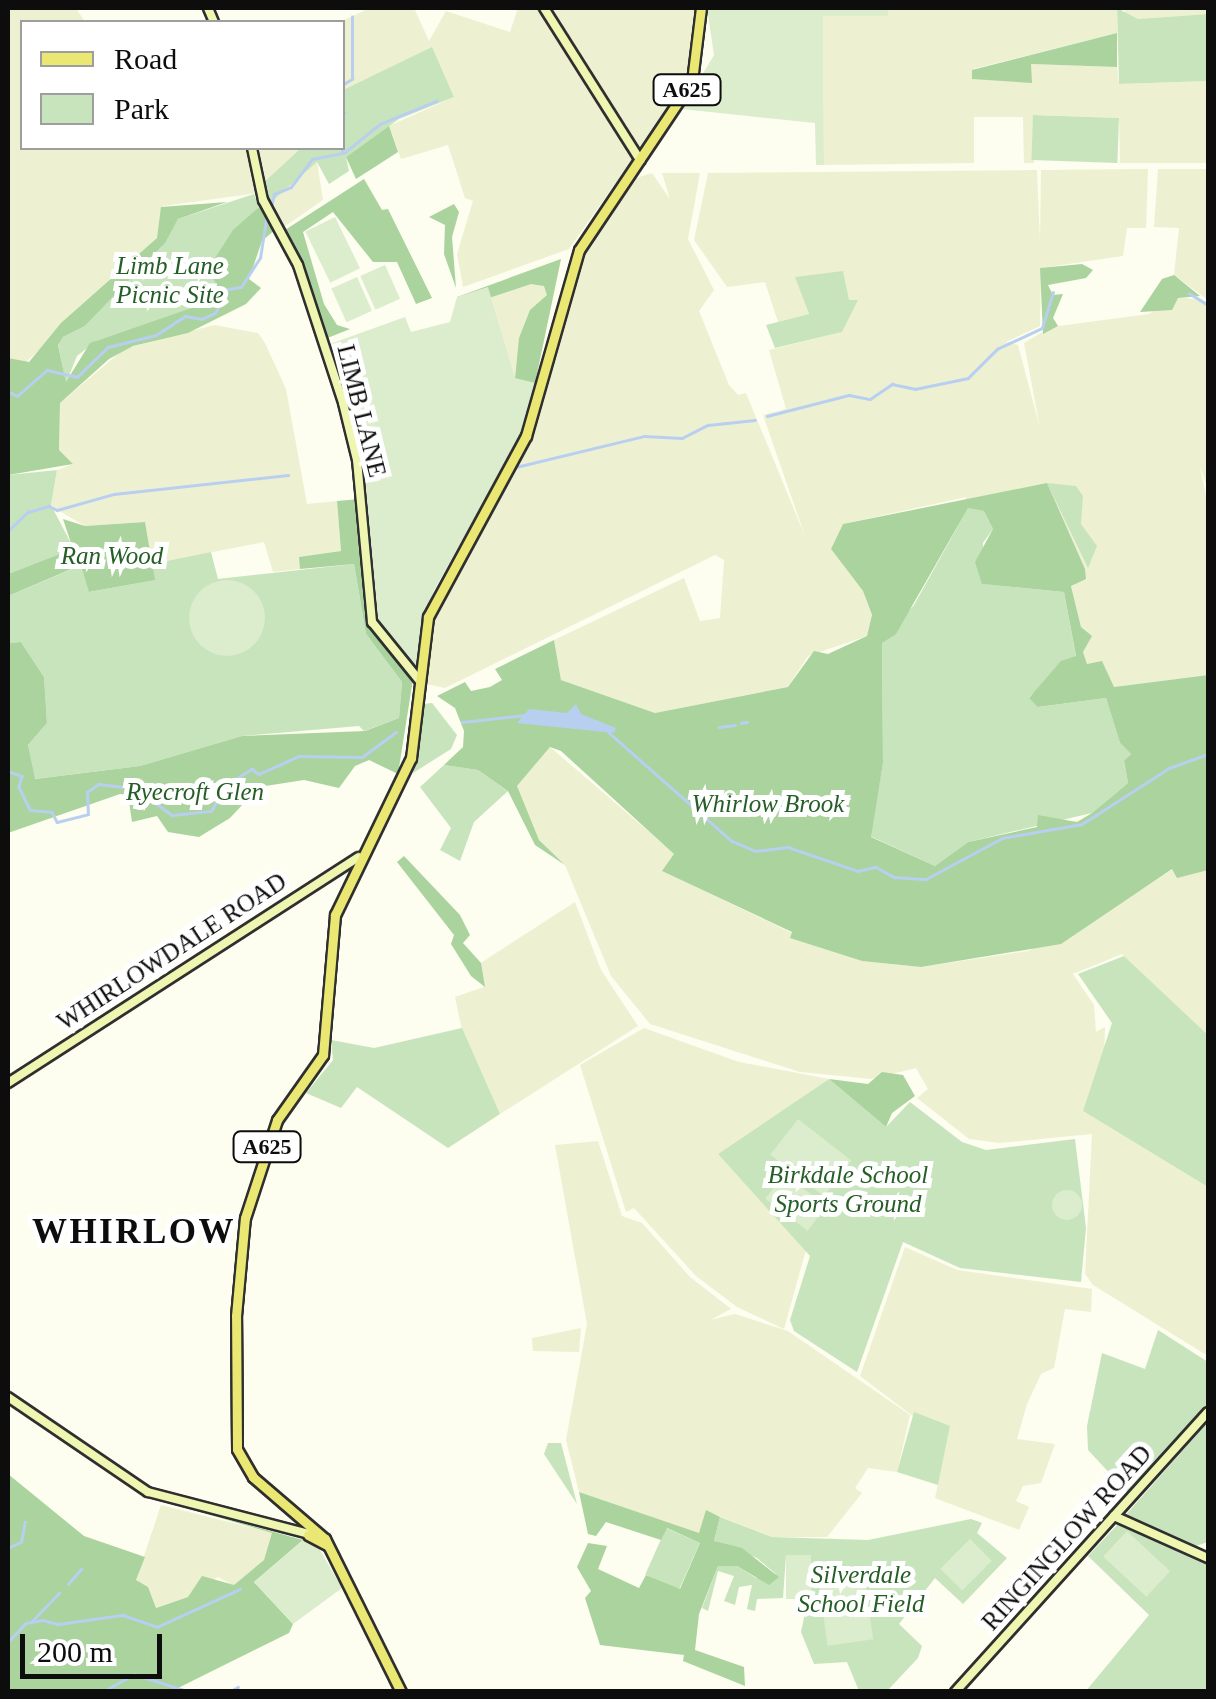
<!DOCTYPE html>
<html>
<head>
<meta charset="utf-8">
<style>
  body { margin:0 }
  #map { position:relative; width:1216px; height:1699px; overflow:hidden; background:#fdfdf0; font-family:"Times New Roman",serif }
  div>[style] { position:absolute }
  [style*='--x'] { left:calc(var(--x)*1px); top:calc(var(--y)*1px); width:calc(var(--w)*1px); rotate:calc(var(--a)*1deg) }
  .farmland>* { inset:0; background:#edf1d2 }
  .green>* { inset:0; background:#c8e4bd; transform-origin:0 0 }
  .forest>* { inset:0; background:#aad39e }
  .pitch>* { inset:0; background:#dbedcd; transform-origin:0 0 }
  .round { border-radius:50% }
  .water>* { inset:0; background:#b9cff0 }
  .stream>* { height:2.5px; margin:-1.25px; padding:0 1.25px; transform-origin:1.25px; border-radius:1.25px; background:#b9cff0 }
  .roads { filter:drop-shadow(2px 0 #2f2f2f) drop-shadow(-2px 0 #2f2f2f) drop-shadow(0 2px #2f2f2f) drop-shadow(0 -2px #2f2f2f) }
  .secondary>* { height:8px; margin:-4px; padding:0 4px; transform-origin:4px; border-radius:4px; background:#eff6b2 }
  .primary>* { height:9px; margin:-4.5px; padding:0 4.5px; transform-origin:4.5px; border-radius:4.5px; background:#eae873 }
  span { translate:-50% -50%; white-space:nowrap; text-align:center; line-height:1.15; -webkit-text-stroke:10px #fff; paint-order:stroke }
  .shield-label span { padding:2px 8px; background:#fff; border:2px solid; border-radius:8px; -webkit-text-stroke-width:0 }
  .shield-label { font-size:22px; color:#0d0d0d; font-weight:700 }
  .park-label { font-size:25px; color:#255e26; font-style:italic }
  .street-label { font-size:25px; color:#0d0d0d }
  .district-label { font-size:35px; color:#0d0d0d; font-weight:700; letter-spacing:2.5px }
  .frame { position:absolute; inset:0; border:10px solid #0d0d0d; pointer-events:none }
  .legend { position:absolute; left:20px; top:20px; width:325px; height:130px; box-sizing:border-box; background:#fff; border:2px solid #9e9e9e; margin:0; padding:12px 18px; list-style:none; font-size:30px; color:#0d0d0d }
  .legend li { display:flex; align-items:center; gap:20px; height:50px }
  .legend b { width:50px; border:2px solid #9e9e9e }
  .scale { position:absolute; left:20px; top:1634px; width:142px; height:45px; box-sizing:border-box; border:5px solid #0d0d0d; border-top:0; padding-left:12px; font-size:30px; line-height:35px; white-space:nowrap; color:#0d0d0d; -webkit-text-stroke:8px #fff; paint-order:stroke }
</style>
</head>
<body>
<div id="map">
  <div class="farmland">
    <div style="clip-path:polygon(8px 8px,76px 8px,85px 22px,22px 22px,22px 148px,249px 148px,258px 193px,163px 206px,157px 238px,23px 365px,8px 358px)"></div>
    <div style="clip-path:polygon(370px 8px,414px 8px,429px 41px,446px 11px,510px 32px,518px 8px,539px 8px,634px 157px,569px 249px,463px 287px,457px 254px,473px 201px,465px 198px,448px 145px,401px 159px,389px 126px,454px 97px,432px 48px,343px 90px,340px 22px)"></div>
    <div style="clip-path:polygon(548px 8px,696px 8px,687px 81px,638px 150px)"></div>
    <div style="clip-path:polygon(888px 8px,1117px 8px,1117px 33px,973px 69px,1031px 83px,1031px 64px,1117px 67px,1119px 84px,1208px 81px,1208px 163px,1120px 163px,1119px 118px,1033px 115px,1034px 163px,1024px 163px,1023px 117px,974px 117px,974px 163px,824px 165px,823px 15px,887px 16px)"></div>
    <div style="clip-path:polygon(1124px 8px,1208px 8px,1208px 14px,1138px 19px,1126px 16px)"></div>
    <div style="clip-path:polygon(255px 148px,301px 148px,262px 184px)"></div>
    <div style="clip-path:polygon(317px 161px,323px 200px,284px 227px,269px 204px)"></div>
    <div style="clip-path:polygon(1148px 169px,1146px 228px,1127px 228px,1123px 256px,1041px 268px,1040px 326px,1006px 342px,1018px 345px,1040px 428px,1024px 343px,1051px 327px,1149px 314px,1178px 297px,1201px 300px,1208px 308px,1208px 490px,1200px 466px,1208px 506px,1208px 675px,1113px 687px,1102px 662px,1087px 664px,1083px 652px,1091px 636px,1081px 627px,1071px 585px,968px 508px,870px 836px,966px 497px,843px 524px,831px 549px,863px 591px,872px 616px,867px 636px,808px 656px,788px 687px,655px 713px,561px 680px,554px 640px,684px 578px,700px 621px,720px 618px,724px 560px,715px 555px,445px 688px,426px 684px,435px 608px,512px 470px,579px 263px,636px 178px,652px 173px,670px 199px,662px 173px,700px 173px,688px 239px,714px 290px,699px 311px,729px 385px,738px 395px,746px 393px,805px 536px,763px 415px,786px 409px,769px 350px,842px 332px,849px 301px,796px 278px,809px 314px,778px 322px,765px 282px,727px 287px,694px 240px,708px 173px,1037px 170px,1040px 242px,1041px 170px)"></div>
    <div style="clip-path:polygon(1158px 169px,1208px 169px,1208px 300px,1174px 275px,1179px 228px,1154px 227px)"></div>
    <div style="clip-path:polygon(561px 259px,535px 383px,515px 379px,488px 287px)"></div>
    <div style="clip-path:polygon(214px 325px,258px 333px,265px 343px,286px 389px,307px 504px,337px 501px,341px 551px,300px 557px,300px 569px,273px 572px,264px 542px,152px 564px,145px 522px,85px 526px,51px 506px,57px 470px,73px 464px,59px 451px,60px 403px,124px 349px)"></div>
    <div style="clip-path:polygon(550px 747px,675px 854px,663px 871px,792px 933px,791px 938px,862px 961px,921px 967px,1028px 951px,1082px 928px,1173px 869px,1208px 870px,1208px 1035px,1122px 954px,1073px 974px,1094px 1005px,1096px 1032px,1105px 1027px,1104px 1061px,1083px 1111px,1208px 1187px,1208px 1356px,1093px 1285px,1085px 1274px,1092px 1134px,1000px 1143px,969px 1139px,917px 1098px,928px 1089px,916px 1068px,871px 1079px,800px 1072px,650px 1024px,611px 976px,565px 865px,539px 840px,526px 814px,517px 786px)"></div>
    <div style="clip-path:polygon(575px 902px,601px 970px,638px 1026px,500px 1114px,463px 1035px,455px 997px,484px 987px,476px 966px)"></div>
    <div style="clip-path:polygon(644px 1028px,739px 1062px,829px 1079px,718px 1154px,806px 1250px,784px 1329px,737px 1307px,696px 1276px,634px 1208px,626px 1212px,580px 1065px)"></div>
    <div style="clip-path:polygon(598px 1141px,622px 1216px,642px 1223px,690px 1277px,731px 1309px,710px 1320px,735px 1314px,788px 1331px,910px 1415px,897px 1472px,868px 1468px,855px 1488px,862px 1493px,827px 1537px,772px 1537px,706px 1511px,700px 1534px,579px 1492px,566px 1440px,587px 1324px,555px 1145px)"></div>
    <div style="clip-path:polygon(905px 1247px,957px 1270px,1092px 1289px,1091px 1312px,1065px 1309px,1054px 1368px,1041px 1374px,1027px 1404px,1017px 1439px,1055px 1444px,1041px 1483px,1023px 1486px,1016px 1501px,1029px 1507px,1019px 1530px,935px 1498px,950px 1426px,914px 1417px,860px 1376px)"></div>
    <div style="clip-path:polygon(581px 1328px,579px 1352px,533px 1351px,532px 1338px)"></div>
    <div style="clip-path:polygon(161px 1505px,273px 1533px,264px 1560px,234px 1586px,218px 1577px,188px 1597px,155px 1608px,136px 1580px)"></div>
  </div>
  <div class="green">
    <div style="clip-path:polygon(1117px 8px,1138px 19px,1208px 14px,1208px 81px,1119px 84px)"></div>
    <div style="clip-path:polygon(432px 47px,454px 97px,399px 119px,346px 157px,349px 171px,329px 184px,317px 162px,269px 204px,262px 184px,301px 148px,342px 148px,343px 90px)"></div>
    <div style="left:1033px;top:115px;width:86px;height:45px;rotate:2deg"></div>
    <div style="clip-path:polygon(254px 194px,259px 207px,208px 269px,224px 297px,96px 341px,77px 356px,66px 383px,58px 344px,63px 337px,85px 326px,162px 246px,178px 219px)"></div>
    <div style="clip-path:polygon(843px 271px,849px 300px,858px 300px,842px 332px,775px 348px,766px 325px,809px 314px,795px 277px)"></div>
    <div style="clip-path:polygon(57px 470px,51px 505px,74px 549px,8px 574px,8px 475px)"></div>
    <div style="clip-path:polygon(1047px 483px,1076px 486px,1083px 496px,1081px 524px,1097px 546px,1088px 568px)"></div>
    <div style="clip-path:polygon(968px 508px,984px 511px,993px 529px,983px 543px,983px 584px,1064px 592px,1076px 657px,1029px 697px,1039px 707px,1106px 698px,1120px 743px,1131px 754px,1124px 762px,1128px 783px,1092px 813px,968px 842px,935px 866px,870px 836px,883px 763px,882px 642px,914px 605px)"></div>
    <div style="clip-path:polygon(211px 552px,218px 579px,354px 564px,366px 634px,402px 682px,399px 718px,364px 731px,359px 726px,242px 736px,140px 766px,34px 779px,28px 745px,47px 723px,44px 677px,21px 642px,8px 643px,8px 596px,82px 565px,90px 592px,154px 580px,152px 564px)"></div>
    <div style="clip-path:polygon(432px 703px,457px 735px,451px 749px,413px 773px,423px 704px)"></div>
    <div style="clip-path:polygon(444px 765px,478px 770px,508px 791px,474px 822px,460px 861px,440px 850px,451px 828px,420px 787px)"></div>
    <div style="clip-path:polygon(1124px 956px,1208px 1035px,1208px 1187px,1083px 1111px,1112px 1023px,1078px 974px)"></div>
    <div style="clip-path:polygon(462px 1028px,500px 1114px,448px 1148px,357px 1087px,341px 1108px,306px 1093px,333px 1060px,331px 1040px,374px 1048px)"></div>
    <div style="clip-path:polygon(829px 1079px,886px 1127px,910px 1102px,962px 1142px,986px 1150px,1075px 1139px,1086px 1228px,1081px 1282px,960px 1268px,903px 1242px,857px 1372px,794px 1331px,790px 1320px,810px 1256px,718px 1154px)"></div>
    <div style="clip-path:polygon(1158px 1330px,1208px 1362px,1208px 1405px,1129px 1494px,1088px 1450px,1087px 1426px,1102px 1353px,1145px 1369px)"></div>
    <div style="clip-path:polygon(914px 1412px,950px 1426px,938px 1485px,897px 1472px)"></div>
    <div style="clip-path:polygon(1208px 1422px,1208px 1542px,1193px 1547px,1123px 1518px)"></div>
    <div style="clip-path:polygon(548px 1443px,561px 1443px,577px 1504px,544px 1454px)"></div>
    <div style="clip-path:polygon(720px 1517px,772px 1537px,868px 1540px,971px 1519px,982px 1523px,977px 1533px,1007px 1558px,963px 1604px,935px 1578px,899px 1624px,922px 1646px,918px 1658px,887px 1691px,859px 1691px,847px 1662px,814px 1664px,801px 1632px,808px 1599px,786px 1555px,783px 1598px,757px 1599px,755px 1611px,747px 1609px,752px 1585px,739px 1587px,735px 1605px,724px 1601px,734px 1576px,718px 1571px,708px 1611px,702px 1608px,718px 1566px,737px 1566px,756px 1578px,776px 1574px,757px 1558px,714px 1541px)"></div>
    <div style="clip-path:polygon(1118px 1524px,1208px 1563px,1208px 1691px,1085px 1692px,1149px 1615px,1088px 1556px)"></div>
    <div style="left:666px;top:1528px;width:37px;height:51px;rotate:24deg"></div>
  </div>
  <div class="forest">
    <div style="clip-path:polygon(1117px 33px,1117px 67px,1031px 64px,1032px 83px,972px 79px,972px 70px)"></div>
    <div style="clip-path:polygon(389px 126px,398px 152px,356px 179px,346px 157px)"></div>
    <div style="clip-path:polygon(364px 179px,382px 210px,388px 209px,432px 298px,416px 304px,397px 262px,373px 262px,333px 212px,303px 232px,324px 304px,337px 325px,350px 329px,325px 339px,285px 230px)"></div>
    <div style="clip-path:polygon(227px 202px,178px 219px,165px 243px,85px 326px,63px 337px,58px 345px,66px 382px,90px 343px,223px 297px,208px 269px,233px 230px,259px 207px,277px 228px,262px 241px,249px 279px,261px 288px,246px 304px,188px 333px,133px 346px,109px 359px,60px 403px,59px 450px,73px 464px,8px 475px,8px 358px,29px 362px,61px 323px,157px 238px,161px 207px)"></div>
    <div style="clip-path:polygon(454px 204px,459px 212px,452px 237px,456px 288px,444px 254px,445px 225px,429px 217px)"></div>
    <div style="clip-path:polygon(561px 259px,535px 383px,515px 379px,519px 338px,530px 310px,547px 295px,544px 286px,531px 284px,456px 309px,457px 297px)"></div>
    <div style="clip-path:polygon(1082px 264px,1093px 270px,1086px 278px,1048px 285px,1053px 295px,1063px 294px,1053px 318px,1058px 326px,1043px 334px,1040px 268px)"></div>
    <div style="clip-path:polygon(1174px 275px,1200px 296px,1178px 298px,1172px 310px,1140px 312px,1162px 279px)"></div>
    <div style="clip-path:polygon(evenodd,1047px 483px,1085px 569px,1086px 579px,1071px 586px,1081px 627px,1092px 636px,1083px 652px,1087px 664px,1102px 661px,1114px 687px,1208px 675px,1208px 870px,1177px 878px,1172px 869px,1061px 944px,921px 967px,862px 961px,790px 938px,792px 932px,662px 871px,674px 854px,561px 751px,550px 747px,517px 786px,539px 840px,565px 865px,535px 845px,508px 791px,478px 770px,444px 765px,463px 747px,464px 731px,455px 708px,437px 696px,465px 682px,471px 691px,490px 687px,502px 680px,495px 669px,554px 640px,561px 680px,655px 713px,788px 687px,814px 651px,828px 654px,867px 636px,872px 615px,863px 591px,831px 549px,843px 524px,1047px 483px,968px 508px,984px 511px,993px 529px,975px 562px,982px 584px,1064px 592px,1076px 656px,1061px 661px,1029px 698px,1038px 707px,1106px 698px,1120px 743px,1131px 754px,1124px 761px,1128px 783px,1092px 813px,1077px 822px,1038px 815px,1037px 827px,968px 842px,935px 866px,871px 837px,883px 763px,882px 643px,896px 634px,968px 508px)"></div>
    <div style="clip-path:polygon(360px 499px,369px 622px,413px 679px,398px 774px,369px 760px,355px 766px,339px 788px,304px 780px,259px 787px,230px 818px,199px 837px,168px 832px,157px 816px,132px 822px,128px 795px,120px 794px,8px 833px,8px 643px,21px 642px,44px 677px,47px 723px,28px 745px,35px 779px,140px 766px,242px 736px,365px 731px,399px 718px,402px 682px,366px 634px,354px 564px,300px 569px,299px 557px,341px 551px,337px 501px)"></div>
    <div style="clip-path:polygon(63px 519px,85px 526px,145px 522px,155px 580px,89px 592px,81px 565px,8px 596px,8px 574px,73px 549px)"></div>
    <div style="clip-path:polygon(404px 856px,460px 915px,470px 935px,463px 943px,481px 963px,485px 987px,471px 976px,451px 944px,454px 935px,397px 862px)"></div>
    <div style="clip-path:polygon(882px 1072px,903px 1075px,915px 1096px,892px 1113px,886px 1127px,829px 1079px,868px 1084px)"></div>
    <div style="clip-path:polygon(8px 1474px,84px 1536px,145px 1557px,136px 1580px,148px 1587px,156px 1608px,188px 1597px,202px 1576px,234px 1585px,264px 1560px,272px 1533px,162px 1501px,303px 1540px,254px 1582px,293px 1624px,289px 1633px,172px 1691px,8px 1691px)"></div>
    <div style="clip-path:polygon(579px 1492px,699px 1533px,706px 1510px,720px 1517px,714px 1541px,742px 1548px,779px 1577px,769px 1585px,737px 1566px,718px 1566px,699px 1614px,695px 1650px,744px 1667px,745px 1686px,683px 1661px,684px 1655px,600px 1645px,585px 1598px,591px 1591px,577px 1567px,588px 1543px,607px 1546px,598px 1569px,639px 1588px,646px 1575px,680px 1589px,700px 1543px,667px 1528px,661px 1540px,606px 1522px,596px 1536px,588px 1534px)"></div>
  </div>
  <div class="pitch">
    <div style="clip-path:polygon(707px 8px,888px 8px,888px 16px,823px 16px,824px 165px,816px 165px,815px 123px,682px 109px,714px 55px)"></div>
    <div style="left:335px;top:217px;width:57px;height:33px;rotate:64deg"></div>
    <div style="left:385px;top:265px;width:37px;height:27px;rotate:66deg"></div>
    <div style="left:357px;top:277px;width:37px;height:28px;rotate:66deg"></div>
    <div style="clip-path:polygon(488px 287px,515px 378px,535px 383px,519px 438px,433px 592px,415px 669px,373px 615px,363px 444px,327px 345px,405px 317px,411px 332px,450px 322px,457px 297px)"></div>
    <div class="round" style="left:189px;top:580px;width:76px;height:76px"></div>
    <div style="left:798px;top:1119px;width:68px;height:45px;rotate:38deg"></div>
    <div style="left:784px;top:1174px;width:53px;height:31px;rotate:37deg"></div>
    <div class="round" style="left:1052px;top:1190px;width:30px;height:30px"></div>
    <div style="left:1127px;top:1531px;width:59px;height:35px;rotate:43deg"></div>
    <div style="left:970px;top:1539px;width:31px;height:42px;rotate:45deg"></div>
    <div style="clip-path:polygon(303px 1540px,317px 1545px,342px 1588px,293px 1624px,254px 1582px)"></div>
    <div style="left:786px;top:1555px;width:25px;height:44px"></div>
    <div style="left:863px;top:1567px;width:73px;height:46px;rotate:82deg"></div>
  </div>
  <div class="water">
    <div style="clip-path:polygon(576px 704px,581px 714px,616px 728px,614px 733px,517px 723px,529px 709px,567px 713px)"></div>
  </div>
  <div class="stream">
    <div style="--x:342;--y:85;--w:12;--a:-31"></div>
    <div style="--x:352;--y:79;--w:62;--a:-90"></div>
    <div style="--x:342;--y:115;--w:3;--a:-45"></div>
    <div style="--x:342;--y:152;--w:31;--a:-90"></div>
    <div style="--x:271;--y:207;--w:13;--a:-77"></div>
    <div style="--x:274;--y:194;--w:18;--a:-22"></div>
    <div style="--x:291;--y:187;--w:35;--a:-53"></div>
    <div style="--x:312;--y:159;--w:33;--a:-11"></div>
    <div style="--x:344;--y:153;--w:46;--a:-38.9"></div>
    <div style="--x:380;--y:124;--w:61;--a:-22.3"></div>
    <div style="--x:1189;--y:293;--w:22;--a:32"></div>
    <div style="--x:8;--y:391;--w:10;--a:29"></div>
    <div style="--x:17;--y:396;--w:40;--a:-41"></div>
    <div style="--x:47;--y:370;--w:31;--a:13"></div>
    <div style="--x:77;--y:377;--w:43;--a:-44.1"></div>
    <div style="--x:108;--y:347;--w:49;--a:-14"></div>
    <div style="--x:156;--y:335;--w:35;--a:-33"></div>
    <div style="--x:185;--y:316;--w:17;--a:10"></div>
    <div style="--x:202;--y:319;--w:14;--a:-25"></div>
    <div style="--x:215;--y:313;--w:27;--a:-62"></div>
    <div style="--x:228;--y:289;--w:13;--a:-9"></div>
    <div style="--x:241;--y:287;--w:35;--a:-57"></div>
    <div style="--x:260;--y:258;--w:45;--a:-81"></div>
    <div style="--x:767;--y:416;--w:85;--a:-14.4"></div>
    <div style="--x:849;--y:395;--w:21;--a:11"></div>
    <div style="--x:870;--y:399;--w:27;--a:-34"></div>
    <div style="--x:892;--y:384;--w:24;--a:12"></div>
    <div style="--x:915;--y:389;--w:54;--a:-11.7"></div>
    <div style="--x:968;--y:378;--w:41;--a:-45"></div>
    <div style="--x:997;--y:349;--w:50;--a:-25"></div>
    <div style="--x:1042;--y:328;--w:37;--a:-73"></div>
    <div style="--x:516;--y:467;--w:132;--a:-13.6"></div>
    <div style="--x:644;--y:436;--w:38;--a:3"></div>
    <div style="--x:682;--y:438;--w:29;--a:-27"></div>
    <div style="--x:708;--y:425;--w:47;--a:-6.1"></div>
    <div style="--x:8;--y:531;--w:28;--a:-44"></div>
    <div style="--x:28;--y:512;--w:22;--a:-16"></div>
    <div style="--x:49;--y:506;--w:9;--a:27"></div>
    <div style="--x:57;--y:510;--w:59;--a:-15.7"></div>
    <div style="--x:114;--y:494;--w:175;--a:-6.2"></div>
    <div style="--x:462;--y:722;--w:63;--a:-6.3"></div>
    <div style="--x:741;--y:723;--w:6;--a:-9"></div>
    <div style="--x:719;--y:727;--w:16;--a:-7"></div>
    <div style="--x:606;--y:730;--w:168;--a:41.4"></div>
    <div style="--x:732;--y:841;--w:25;--a:23"></div>
    <div style="--x:755;--y:851;--w:33;--a:-7"></div>
    <div style="--x:788;--y:847;--w:74;--a:18.9"></div>
    <div style="--x:858;--y:871;--w:18;--a:-13"></div>
    <div style="--x:876;--y:867;--w:21;--a:29"></div>
    <div style="--x:894;--y:877;--w:32;--a:4"></div>
    <div style="--x:926;--y:879;--w:86;--a:-28.3"></div>
    <div style="--x:1002;--y:838;--w:81;--a:-9.9"></div>
    <div style="--x:1082;--y:824;--w:103;--a:-32.8"></div>
    <div style="--x:1169;--y:768;--w:41;--a:-19.7"></div>
    <div style="--x:8;--y:771;--w:15;--a:20"></div>
    <div style="--x:22;--y:776;--w:11;--a:105"></div>
    <div style="--x:19;--y:787;--w:25;--a:64"></div>
    <div style="--x:30;--y:810;--w:22;--a:5"></div>
    <div style="--x:52;--y:812;--w:11;--a:63"></div>
    <div style="--x:57;--y:822;--w:32;--a:-14"></div>
    <div style="--x:88;--y:814;--w:22;--a:-93"></div>
    <div style="--x:87;--y:792;--w:14;--a:-34"></div>
    <div style="--x:99;--y:784;--w:38;--a:7"></div>
    <div style="--x:137;--y:789;--w:44;--a:36.6"></div>
    <div style="--x:172;--y:815;--w:39;--a:-6"></div>
    <div style="--x:211;--y:811;--w:30;--a:-60"></div>
    <div style="--x:226;--y:785;--w:31;--a:-32"></div>
    <div style="--x:252;--y:769;--w:9;--a:36"></div>
    <div style="--x:259;--y:774;--w:44;--a:-24.2"></div>
    <div style="--x:299;--y:756;--w:63;--a:0.9"></div>
    <div style="--x:362;--y:757;--w:42;--a:-36.3"></div>
    <div style="--x:8;--y:1548;--w:14;--a:-25"></div>
    <div style="--x:21;--y:1542;--w:20;--a:-79"></div>
    <div style="--x:68;--y:1584;--w:20;--a:-49"></div>
    <div style="--x:32;--y:1621;--w:39;--a:-46"></div>
    <div style="--x:8;--y:1642;--w:26;--a:-47"></div>
    <div style="--x:26;--y:1623;--w:17;--a:-10"></div>
    <div style="--x:43;--y:1620;--w:16;--a:15"></div>
    <div style="--x:58;--y:1624;--w:66;--a:-7.9"></div>
    <div style="--x:123;--y:1615;--w:36;--a:19"></div>
    <div style="--x:157;--y:1627;--w:91;--a:-24.6"></div>
    <div style="--x:102;--y:1692;--w:37;--a:-29"></div>
    <div style="--x:134;--y:1674;--w:59;--a:17.8"></div>
    <div style="--x:210;--y:1692;--w:13;--a:0"></div>
    <div style="--x:229;--y:1692;--w:10;--a:-29"></div>
  </div>
  <div class="roads">
    <div class="secondary">
      <div style="--x:208;--y:8;--w:15;--a:67"></div>
      <div style="--x:544;--y:8;--w:180;--a:57.7"></div>
      <div style="--x:252;--y:148;--w:53;--a:78.1"></div>
      <div style="--x:263;--y:200;--w:74;--a:61.7"></div>
      <div style="--x:298;--y:265;--w:145;--a:71.9"></div>
      <div style="--x:343;--y:403;--w:59;--a:76.2"></div>
      <div style="--x:357;--y:460;--w:163;--a:84.7"></div>
      <div style="--x:372;--y:622;--w:75;--a:51"></div>
      <div style="--x:8;--y:1083;--w:417;--a:-32.8"></div>
      <div style="--x:8;--y:1397;--w:169;--a:34.2"></div>
      <div style="--x:148;--y:1492;--w:171;--a:14.6"></div>
      <div style="--x:1114;--y:1516;--w:103;--a:24.1"></div>
      <div style="--x:955;--y:1692;--w:377;--a:-47.9"></div>
    </div>
    <div class="primary">
      <div style="--x:308;--y:1535;--w:21;--a:28"></div>
      <div style="--x:401;--y:1692;--w:171;--a:-116.4"></div>
      <div style="--x:325;--y:1539;--w:95;--a:-139.3"></div>
      <div style="--x:253;--y:1477;--w:32;--a:-120"></div>
      <div style="--x:237;--y:1449;--w:133;--a:-90.4"></div>
      <div style="--x:236;--y:1316;--w:98;--a:-84.8"></div>
      <div style="--x:245;--y:1218;--w:103;--a:-71.9"></div>
      <div style="--x:277;--y:1120;--w:80;--a:-54.7"></div>
      <div style="--x:323;--y:1055;--w:141;--a:-85.1"></div>
      <div style="--x:335;--y:915;--w:174;--a:-64.2"></div>
      <div style="--x:411;--y:758;--w:142;--a:-83.1"></div>
      <div style="--x:428;--y:617;--w:206;--a:-61.6"></div>
      <div style="--x:526;--y:436;--w:193;--a:-74.1"></div>
      <div style="--x:579;--y:250;--w:203;--a:-56.2"></div>
      <div style="--x:692;--y:81;--w:74;--a:-83"></div>
    </div>
  </div>
  <div class="shield-label">
    <span style="left:687px;top:90px">A625</span>
    <span style="left:267px;top:1147px">A625</span>
  </div>
  <div class="park-label">
    <span style="left:170px;top:281px">Limb Lane<br>Picnic Site</span>
    <span style="left:112px;top:556px">Ran Wood</span>
    <span style="left:195px;top:792px">Ryecroft Glen</span>
    <span style="left:768px;top:804px">Whirlow Brook</span>
    <span style="left:848px;top:1190px">Birkdale School<br>Sports Ground</span>
    <span style="left:861px;top:1590px">Silverdale<br>School Field</span>
  </div>
  <div class="street-label">
    <span style="left:361px;top:411px;rotate:76deg">LIMB LANE</span>
    <span style="left:172px;top:952px;rotate:-33deg">WHIRLOWDALE ROAD</span>
    <span style="left:1067px;top:1538px;rotate:-48deg">RINGINGLOW ROAD</span>
  </div>
  <div class="district-label">
    <span style="left:134px;top:1232px">WHIRLOW</span>
  </div>
  <div class="frame"></div>
  <ul class="legend">
  <li><b style="height:12px;background:#eae873"></b>Road</li>
  <li><b style="height:28px;background:#c8e4bd"></b>Park</li>
  </ul>
  <div class="scale">200 m</div>
</div>
</body>
</html>
